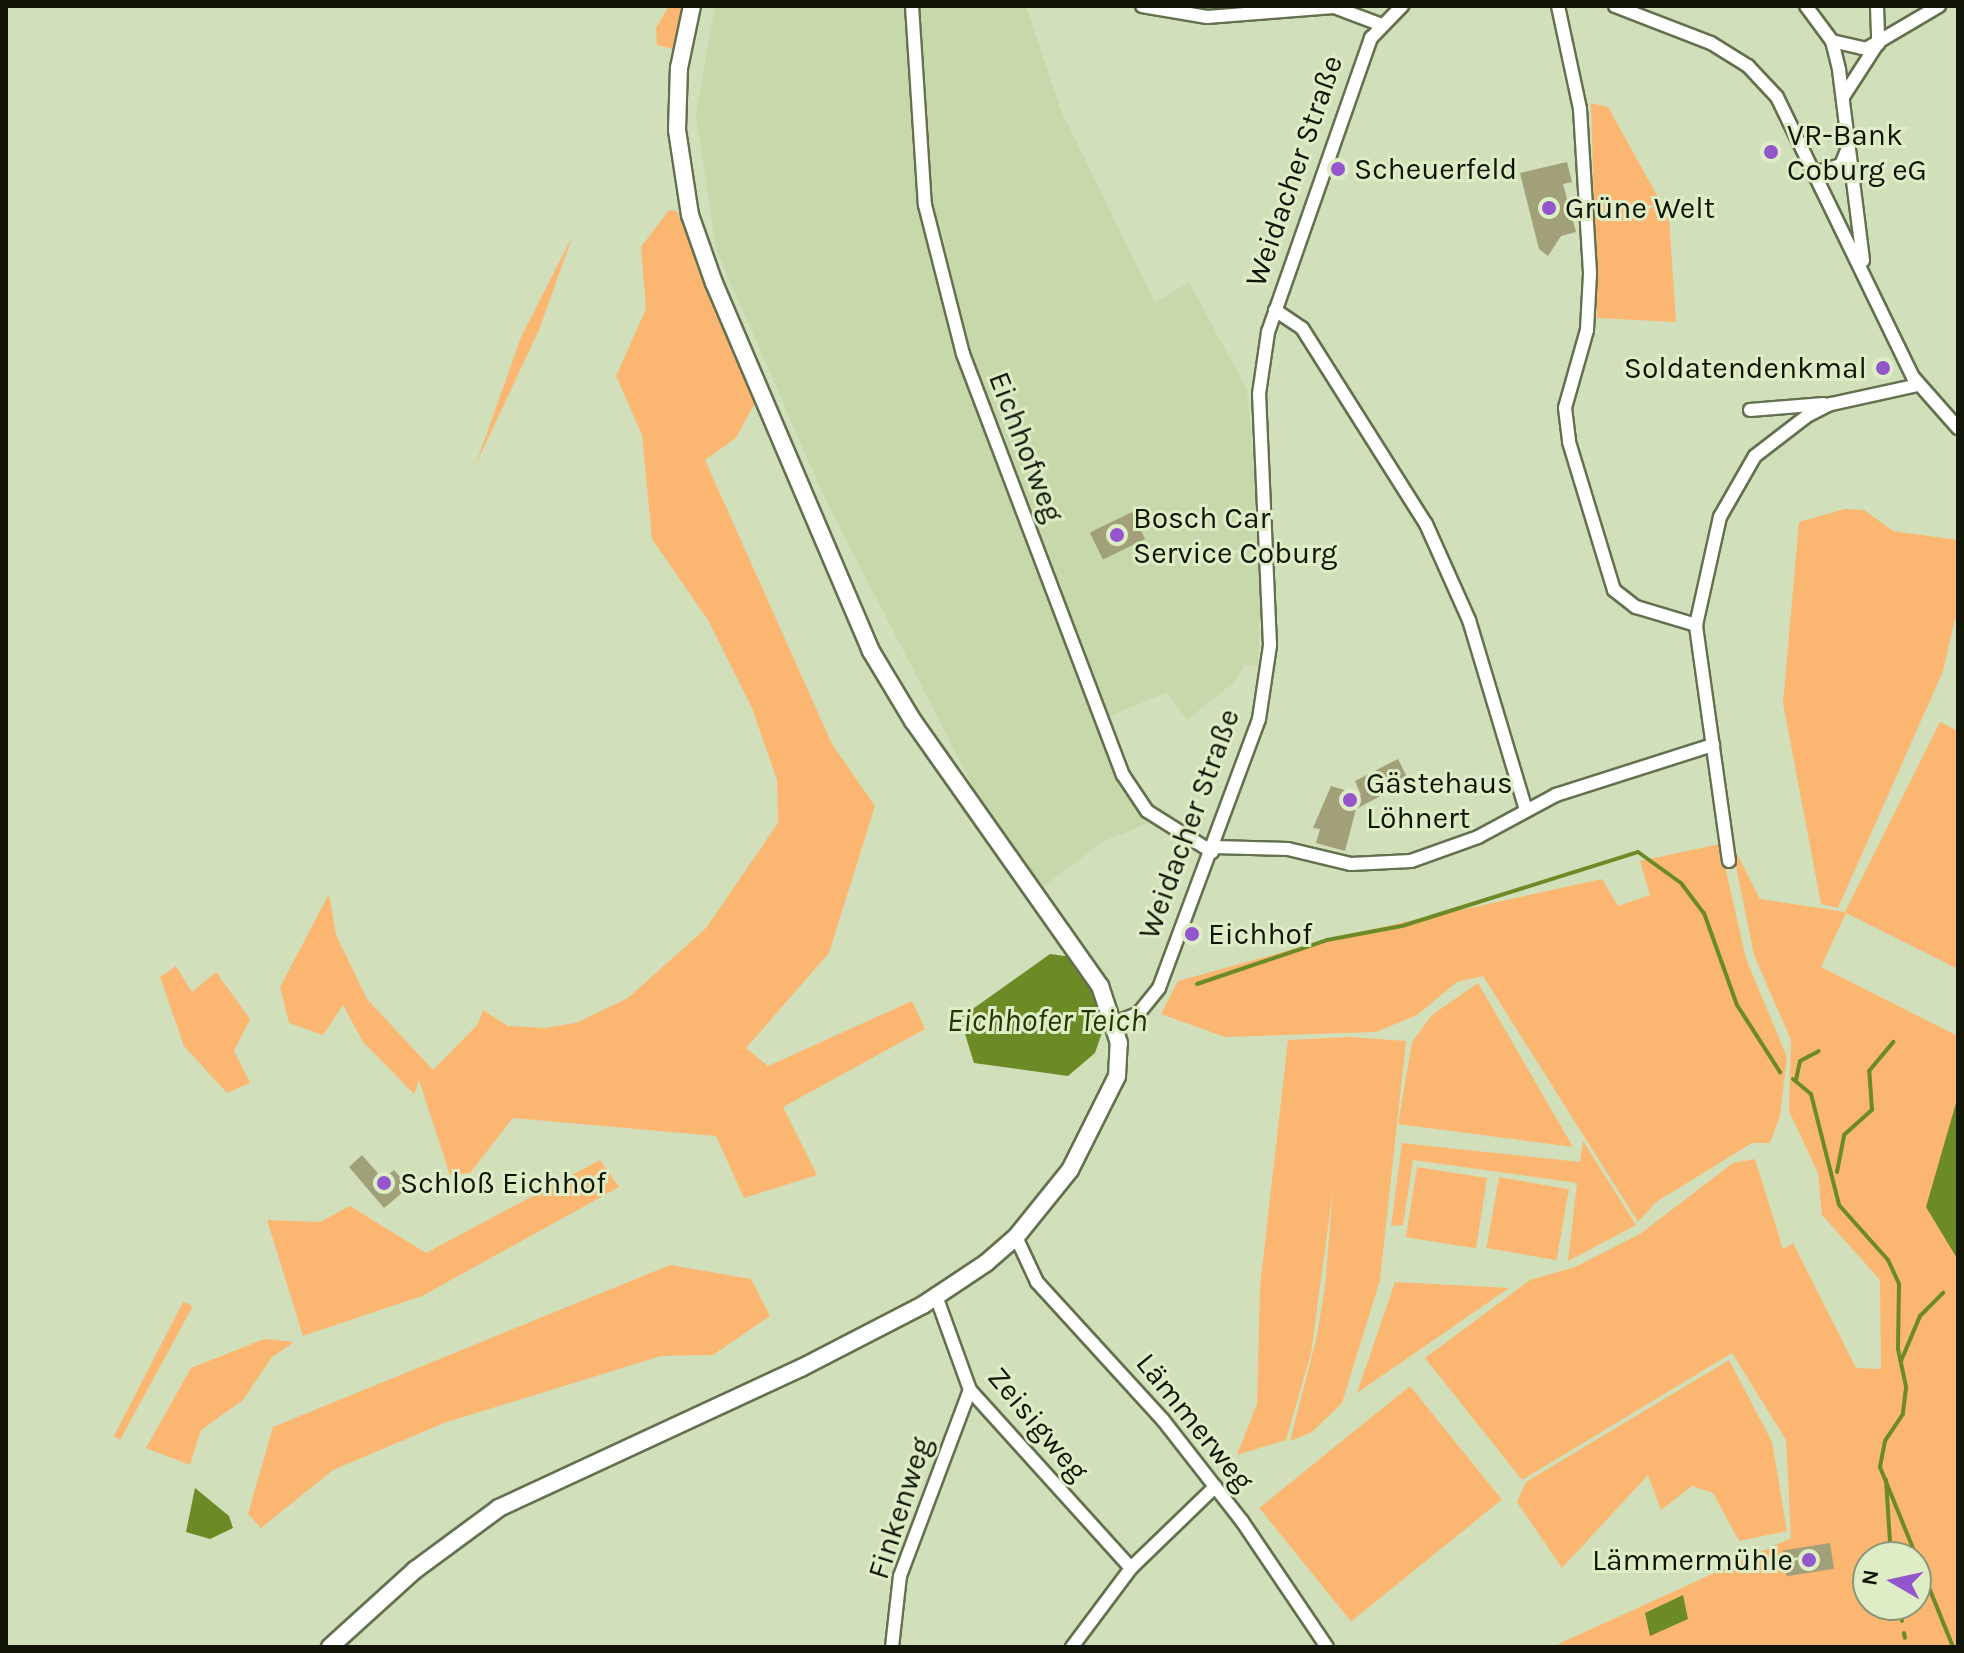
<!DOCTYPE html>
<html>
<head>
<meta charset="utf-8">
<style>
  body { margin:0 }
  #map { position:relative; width:1964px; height:1653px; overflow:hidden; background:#d1e0ba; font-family:Karla,sans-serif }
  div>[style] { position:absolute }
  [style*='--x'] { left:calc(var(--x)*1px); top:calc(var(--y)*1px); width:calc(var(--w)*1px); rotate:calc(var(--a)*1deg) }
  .built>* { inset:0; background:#c7d9ab }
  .green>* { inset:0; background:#fbb772; transform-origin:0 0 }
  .water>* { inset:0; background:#6c8a25 }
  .stream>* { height:4px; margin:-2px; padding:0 2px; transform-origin:2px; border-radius:2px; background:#6c8a25 }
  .building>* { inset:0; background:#a2a079; transform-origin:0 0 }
  .roads { filter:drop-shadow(2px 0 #64714f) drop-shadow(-2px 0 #64714f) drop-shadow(0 2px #64714f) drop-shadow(0 -2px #64714f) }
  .minor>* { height:12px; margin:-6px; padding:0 6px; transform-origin:6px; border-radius:6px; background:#fff }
  .major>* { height:16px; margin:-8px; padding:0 8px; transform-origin:8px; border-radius:8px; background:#fff }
  .dots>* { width:22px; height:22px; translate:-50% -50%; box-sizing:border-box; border:4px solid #deedc6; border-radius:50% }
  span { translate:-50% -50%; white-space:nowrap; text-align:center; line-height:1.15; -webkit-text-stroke:6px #deedc6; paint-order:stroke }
  .poi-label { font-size:30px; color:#111508 }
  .left { translate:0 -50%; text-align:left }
  .right { translate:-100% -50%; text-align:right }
  .street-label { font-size:30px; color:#111508 }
  .water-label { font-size:32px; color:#263600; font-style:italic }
  .frame { position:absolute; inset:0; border:8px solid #111508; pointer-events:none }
  .north { position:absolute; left:1852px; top:1541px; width:80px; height:80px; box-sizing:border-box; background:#deedc6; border:2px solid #8c977a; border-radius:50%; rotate:279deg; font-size:22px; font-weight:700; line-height:32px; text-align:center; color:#111508 }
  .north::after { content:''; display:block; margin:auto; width:28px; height:36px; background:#9356cc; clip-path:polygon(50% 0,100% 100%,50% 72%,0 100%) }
</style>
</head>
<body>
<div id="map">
  <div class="built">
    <div style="clip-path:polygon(715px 6px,1026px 6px,1061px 110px,1155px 303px,1189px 282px,1247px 390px,1262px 561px,1258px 665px,1245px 665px,1233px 683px,1187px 720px,1167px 692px,1096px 722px,1121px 789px,1148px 823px,1104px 841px,1043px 887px,980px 800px,822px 492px,716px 249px,696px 114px)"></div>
  </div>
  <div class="green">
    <div style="clip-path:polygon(669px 6px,682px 6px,673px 49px,657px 45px,656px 28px)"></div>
    <div style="clip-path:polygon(1591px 103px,1608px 107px,1669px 217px,1676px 322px,1597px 318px)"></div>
    <div style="clip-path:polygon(669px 210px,677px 211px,755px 403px,736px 438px,705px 460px,832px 744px,875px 806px,829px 953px,746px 1048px,768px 1066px,912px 1001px,925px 1029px,783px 1107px,817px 1175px,744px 1198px,716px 1136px,513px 1118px,470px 1173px,450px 1175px,419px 1080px,414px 1094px,363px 1042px,343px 1005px,323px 1035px,289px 1023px,280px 987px,329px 894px,336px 935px,367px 999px,433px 1070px,478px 1024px,483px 1010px,508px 1026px,544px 1028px,576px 1023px,628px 998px,706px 928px,778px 823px,777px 780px,752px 708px,708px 620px,652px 539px,642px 435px,616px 376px,646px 309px,641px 247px)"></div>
    <div style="clip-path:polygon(573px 235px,539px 330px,476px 464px,521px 337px)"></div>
    <div style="clip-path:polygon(1845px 509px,1864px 510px,1893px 531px,1958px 540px,1958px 606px,1943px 671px,1838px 908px,1821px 904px,1783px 703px,1799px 522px)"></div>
    <div style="clip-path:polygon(evenodd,1940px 722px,1958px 731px,1958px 969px,1846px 913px,1821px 967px,1958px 1036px,1958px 1647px,1552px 1647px,1791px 1538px,1786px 1440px,1732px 1353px,1522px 1480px,1425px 1358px,1530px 1280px,1575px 1267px,1640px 1234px,1733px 1163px,1755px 1159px,1783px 1249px,1793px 1243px,1856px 1368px,1881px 1369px,1880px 1280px,1822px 1215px,1818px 1173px,1789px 1111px,1791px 1040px,1754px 955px,1731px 842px,1760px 899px,1845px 912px,1940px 722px,1868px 1557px,1916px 1557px,1916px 1605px,1868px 1605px,1868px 1557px)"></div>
    <div style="clip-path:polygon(1720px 844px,1746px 959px,1787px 1057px,1780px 1116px,1770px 1143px,1752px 1143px,1656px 1202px,1638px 1222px,1483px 976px,1457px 982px,1417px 1015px,1376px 1032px,1225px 1037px,1161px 1014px,1178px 981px,1337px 937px,1602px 879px,1618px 906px,1650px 895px,1640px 861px)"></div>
    <div style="clip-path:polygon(176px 966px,192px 992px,216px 972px,250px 1019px,234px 1051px,250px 1083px,227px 1093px,184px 1046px,160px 977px)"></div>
    <div style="clip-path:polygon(1478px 983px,1573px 1147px,1398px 1124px,1412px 1042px,1432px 1015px)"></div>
    <div style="clip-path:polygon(1349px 1037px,1406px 1041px,1380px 1280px,1342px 1403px,1312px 1432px,1290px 1441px,1316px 1340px,1325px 1287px,1333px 1190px,1311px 1353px,1286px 1440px,1237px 1455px,1257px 1404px,1260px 1286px,1288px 1040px)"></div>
    <div style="clip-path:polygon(1583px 1141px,1636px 1225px,1568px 1261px,1577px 1183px,1413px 1160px,1403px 1225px,1391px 1226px,1402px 1143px,1580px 1162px)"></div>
    <div style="clip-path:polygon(600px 1160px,619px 1187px,422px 1296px,303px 1336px,267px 1220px,320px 1222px,350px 1206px,426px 1253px)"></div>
    <div style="left:1417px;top:1167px;width:71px;height:71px;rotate:9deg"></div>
    <div style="left:1499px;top:1177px;width:71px;height:72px;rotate:10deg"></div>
    <div style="clip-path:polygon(670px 1265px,751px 1279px,770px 1316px,713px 1355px,661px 1356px,444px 1423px,333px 1470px,261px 1528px,248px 1514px,273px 1427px)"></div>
    <div style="clip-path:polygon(1395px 1282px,1509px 1288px,1357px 1393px)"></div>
    <div style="clip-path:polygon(183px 1302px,193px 1306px,120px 1440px,114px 1436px)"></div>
    <div style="clip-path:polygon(264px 1339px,294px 1342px,272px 1357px,243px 1400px,201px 1430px,190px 1465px,146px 1448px,191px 1368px)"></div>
    <div style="clip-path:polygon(1729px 1360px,1772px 1442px,1787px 1531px,1739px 1541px,1713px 1493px,1692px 1486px,1661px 1510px,1648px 1475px,1562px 1568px,1517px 1502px,1526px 1482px)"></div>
    <div style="left:1410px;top:1386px;width:146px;height:194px;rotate:51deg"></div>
  </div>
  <div class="water">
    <div style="clip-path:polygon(1050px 954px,1072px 957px,1086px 978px,1105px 1024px,1095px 1053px,1068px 1076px,974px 1063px,960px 1018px)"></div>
    <div style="clip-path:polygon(1958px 1096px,1958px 1260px,1926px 1207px)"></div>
    <div style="clip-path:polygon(195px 1488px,229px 1516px,233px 1528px,210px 1539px,186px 1532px)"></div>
    <div style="clip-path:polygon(1683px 1595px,1688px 1619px,1650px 1636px,1645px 1613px)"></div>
  </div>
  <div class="stream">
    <div style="--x:1197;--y:984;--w:137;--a:-18.7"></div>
    <div style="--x:1327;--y:940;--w:76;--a:-10.6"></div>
    <div style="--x:1402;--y:926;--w:247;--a:-17.4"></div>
    <div style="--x:1638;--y:852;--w:53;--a:35.8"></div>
    <div style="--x:1681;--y:883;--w:38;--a:53"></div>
    <div style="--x:1704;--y:913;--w:98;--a:70.3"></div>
    <div style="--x:1737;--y:1005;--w:80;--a:57.3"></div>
    <div style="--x:1793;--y:1079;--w:23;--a:40"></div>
    <div style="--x:1811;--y:1094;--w:114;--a:75.8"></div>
    <div style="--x:1839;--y:1205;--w:74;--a:48.3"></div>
    <div style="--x:1888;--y:1260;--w:26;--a:65"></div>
    <div style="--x:1899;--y:1284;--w:65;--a:90.9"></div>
    <div style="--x:1898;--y:1349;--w:40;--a:78"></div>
    <div style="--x:1906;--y:1388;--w:26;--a:97"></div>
    <div style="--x:1903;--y:1414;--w:32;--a:124"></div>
    <div style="--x:1885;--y:1441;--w:26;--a:101"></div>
    <div style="--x:1880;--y:1467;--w:194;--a:67.9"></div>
    <div style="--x:1796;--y:1080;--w:19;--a:-78"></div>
    <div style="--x:1800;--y:1061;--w:21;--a:-28"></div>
    <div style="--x:1837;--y:1172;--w:38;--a:-79"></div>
    <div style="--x:1844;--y:1135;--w:38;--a:-42"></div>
    <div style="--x:1872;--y:1110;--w:39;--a:-94"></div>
    <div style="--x:1869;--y:1071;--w:38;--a:-50"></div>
    <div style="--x:1901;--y:1361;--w:49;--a:-67.1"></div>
    <div style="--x:1920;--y:1316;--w:33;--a:-45"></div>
    <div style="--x:1886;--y:1480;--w:77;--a:86.3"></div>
    <div style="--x:1900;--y:1605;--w:16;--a:83"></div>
    <div style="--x:1904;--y:1633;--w:5;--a:79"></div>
  </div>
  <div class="building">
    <div style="clip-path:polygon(1567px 162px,1572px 182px,1563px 184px,1576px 232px,1561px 236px,1548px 256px,1539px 249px,1520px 173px)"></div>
    <div style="left:1132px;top:512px;width:30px;height:47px;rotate:64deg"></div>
    <div style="clip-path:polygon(1398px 759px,1409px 781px,1356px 809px,1345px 851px,1316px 843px,1320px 829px,1313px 828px,1331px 786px,1361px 795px,1355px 781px)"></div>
    <div style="clip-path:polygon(362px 1155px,383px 1179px,394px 1170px,409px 1187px,384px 1208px,349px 1167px)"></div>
    <div style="left:1830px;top:1543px;width:26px;height:48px;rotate:81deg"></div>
  </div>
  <div class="roads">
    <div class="minor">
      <div style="--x:912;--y:6;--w:199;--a:86.3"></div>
      <div style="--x:925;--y:205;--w:154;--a:75.7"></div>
      <div style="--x:963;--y:354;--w:450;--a:69.2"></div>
      <div style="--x:1123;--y:775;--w:43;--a:56.3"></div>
      <div style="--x:1147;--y:811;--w:77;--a:32.2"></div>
      <div style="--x:1142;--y:6;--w:66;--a:9.6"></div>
      <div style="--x:1207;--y:17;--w:127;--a:-4.5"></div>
      <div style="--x:1334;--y:7;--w:48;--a:20.7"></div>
      <div style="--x:1558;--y:6;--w:105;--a:77.9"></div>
      <div style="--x:1580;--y:109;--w:165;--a:86.5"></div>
      <div style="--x:1590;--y:274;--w:56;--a:93.1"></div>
      <div style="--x:1587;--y:330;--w:81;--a:105.8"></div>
      <div style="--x:1565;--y:408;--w:34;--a:83"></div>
      <div style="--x:1569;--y:442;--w:155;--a:73.1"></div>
      <div style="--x:1614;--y:590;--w:28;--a:38"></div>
      <div style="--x:1636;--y:607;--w:63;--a:16.7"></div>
      <div style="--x:1615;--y:6;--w:103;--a:21.1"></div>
      <div style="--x:1711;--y:43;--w:44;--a:31.9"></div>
      <div style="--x:1748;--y:66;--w:42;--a:46.9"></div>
      <div style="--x:1777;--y:97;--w:311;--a:64.1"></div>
      <div style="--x:1913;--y:377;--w:68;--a:48.6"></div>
      <div style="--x:1806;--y:6;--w:44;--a:53.4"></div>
      <div style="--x:1832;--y:41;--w:30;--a:76"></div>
      <div style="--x:1839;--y:70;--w:192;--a:82.8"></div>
      <div style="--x:1877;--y:6;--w:38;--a:88"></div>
      <div style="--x:1832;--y:41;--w:35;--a:13"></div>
      <div style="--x:1866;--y:49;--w:85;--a:-30.5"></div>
      <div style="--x:1843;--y:97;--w:61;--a:-57.1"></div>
      <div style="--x:1817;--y:172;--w:25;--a:-16"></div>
      <div style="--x:1841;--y:165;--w:16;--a:-68"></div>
      <div style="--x:1275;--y:310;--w:32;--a:34"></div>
      <div style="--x:1302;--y:328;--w:232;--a:57.7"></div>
      <div style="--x:1426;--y:524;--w:105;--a:65.9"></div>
      <div style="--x:1469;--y:620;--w:198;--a:73.3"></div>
      <div style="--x:1750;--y:410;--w:74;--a:-4.6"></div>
      <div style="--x:1214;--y:847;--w:74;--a:1.5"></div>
      <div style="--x:1288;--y:849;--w:65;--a:13.4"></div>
      <div style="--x:1351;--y:864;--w:60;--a:-2.9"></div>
      <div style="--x:1411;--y:861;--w:71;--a:-19.7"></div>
      <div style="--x:1478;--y:837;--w:89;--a:-28.3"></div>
      <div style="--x:1556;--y:795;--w:165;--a:-17.7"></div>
      <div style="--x:1729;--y:861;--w:238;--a:-98"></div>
      <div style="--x:1696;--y:625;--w:111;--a:-77.5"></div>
      <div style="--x:1720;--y:517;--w:70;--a:-60.2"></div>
      <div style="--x:1755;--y:456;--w:66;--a:-37.6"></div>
      <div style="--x:1807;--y:416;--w:27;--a:-27"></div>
      <div style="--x:1831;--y:404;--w:89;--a:-12.3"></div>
      <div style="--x:1114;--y:1023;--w:26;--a:-21"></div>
      <div style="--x:1138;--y:1014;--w:33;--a:-51"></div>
      <div style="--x:1159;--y:988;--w:287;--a:-69.6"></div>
      <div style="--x:1259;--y:719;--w:75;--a:-81.5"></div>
      <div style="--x:1270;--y:645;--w:251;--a:-92.5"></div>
      <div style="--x:1259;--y:394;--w:63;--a:-81.7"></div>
      <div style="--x:1268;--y:332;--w:312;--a:-70.7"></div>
      <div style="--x:1371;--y:38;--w:45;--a:-45.9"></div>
      <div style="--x:1016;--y:1237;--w:50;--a:65"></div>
      <div style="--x:1037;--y:1282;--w:187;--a:47.6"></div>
      <div style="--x:1163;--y:1420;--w:128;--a:52"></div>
      <div style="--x:1242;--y:1521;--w:152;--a:56"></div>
      <div style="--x:936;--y:1296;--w:100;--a:70.1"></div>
      <div style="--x:970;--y:1390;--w:240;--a:47.9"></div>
      <div style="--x:892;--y:1647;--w:71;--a:-83.6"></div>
      <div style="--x:900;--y:1576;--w:199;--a:-69.4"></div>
      <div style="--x:1072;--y:1647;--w:99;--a:-53.2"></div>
      <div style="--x:1131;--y:1568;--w:117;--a:-44"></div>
    </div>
    <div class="major">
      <div style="--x:330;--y:1647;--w:115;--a:-42.2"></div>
      <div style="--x:415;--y:1570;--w:104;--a:-36.4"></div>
      <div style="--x:499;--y:1508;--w:333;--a:-24.9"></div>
      <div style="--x:801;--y:1368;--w:137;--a:-27.3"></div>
      <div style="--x:923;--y:1305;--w:76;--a:-33.7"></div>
      <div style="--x:986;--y:1263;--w:40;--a:-41"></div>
      <div style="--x:1016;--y:1237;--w:86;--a:-51.1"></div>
      <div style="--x:1070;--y:1170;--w:105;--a:-63.4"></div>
      <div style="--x:1117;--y:1076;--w:33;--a:-87"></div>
      <div style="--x:1119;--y:1043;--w:60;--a:-108.4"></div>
      <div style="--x:1100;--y:986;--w:324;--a:-125.2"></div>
      <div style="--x:913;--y:721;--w:82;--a:-121"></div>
      <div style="--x:871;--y:651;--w:400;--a:-113.1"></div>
      <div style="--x:714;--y:283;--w:72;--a:-109.4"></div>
      <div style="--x:690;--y:215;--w:86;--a:-98.7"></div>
      <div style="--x:677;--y:130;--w:62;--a:-88.2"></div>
      <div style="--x:679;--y:68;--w:63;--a:-78.2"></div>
    </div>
  </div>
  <div class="dots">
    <div style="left:1771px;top:152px;background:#9356cc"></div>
    <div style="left:1338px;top:169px;background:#9356cc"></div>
    <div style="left:1549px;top:208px;background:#9356cc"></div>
    <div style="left:1883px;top:368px;background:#9356cc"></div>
    <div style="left:1117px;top:535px;background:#9356cc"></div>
    <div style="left:1350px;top:800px;background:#9356cc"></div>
    <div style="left:1192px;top:934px;background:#9356cc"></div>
    <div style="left:384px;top:1183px;background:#9356cc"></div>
    <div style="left:1809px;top:1560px;background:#9356cc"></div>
  </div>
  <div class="poi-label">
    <span class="left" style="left:1787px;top:152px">VR-Bank<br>Coburg eG</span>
    <span class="left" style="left:1354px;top:169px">Scheuerfeld</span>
    <span class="left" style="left:1565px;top:208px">Grüne Welt</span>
    <span class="right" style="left:1867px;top:368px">Soldatendenkmal</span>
    <span class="left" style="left:1133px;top:535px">Bosch Car<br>Service Coburg</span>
    <span class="left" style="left:1366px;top:800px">Gästehaus<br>Löhnert</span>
    <span class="left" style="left:1208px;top:934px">Eichhof</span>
    <span class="left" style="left:400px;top:1183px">Schloß Eichhof</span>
    <span class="right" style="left:1793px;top:1560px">Lämmermühle</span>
  </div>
  <div class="street-label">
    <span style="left:1294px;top:171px;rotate:-71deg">Weidacher Straße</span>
    <span style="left:1026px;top:447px;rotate:69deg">Eichhofweg</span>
    <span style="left:1189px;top:824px;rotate:-70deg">Weidacher Straße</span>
    <span style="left:1195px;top:1422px;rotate:51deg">Lämmerweg</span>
    <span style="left:1038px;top:1424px;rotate:50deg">Zeisigweg</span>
    <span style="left:900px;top:1508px;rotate:-72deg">Finkenweg</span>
  </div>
  <div class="water-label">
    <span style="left:1047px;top:1021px">Eichhofer Teich</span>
  </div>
  <div class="frame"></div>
  <div class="north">N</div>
</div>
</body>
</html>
